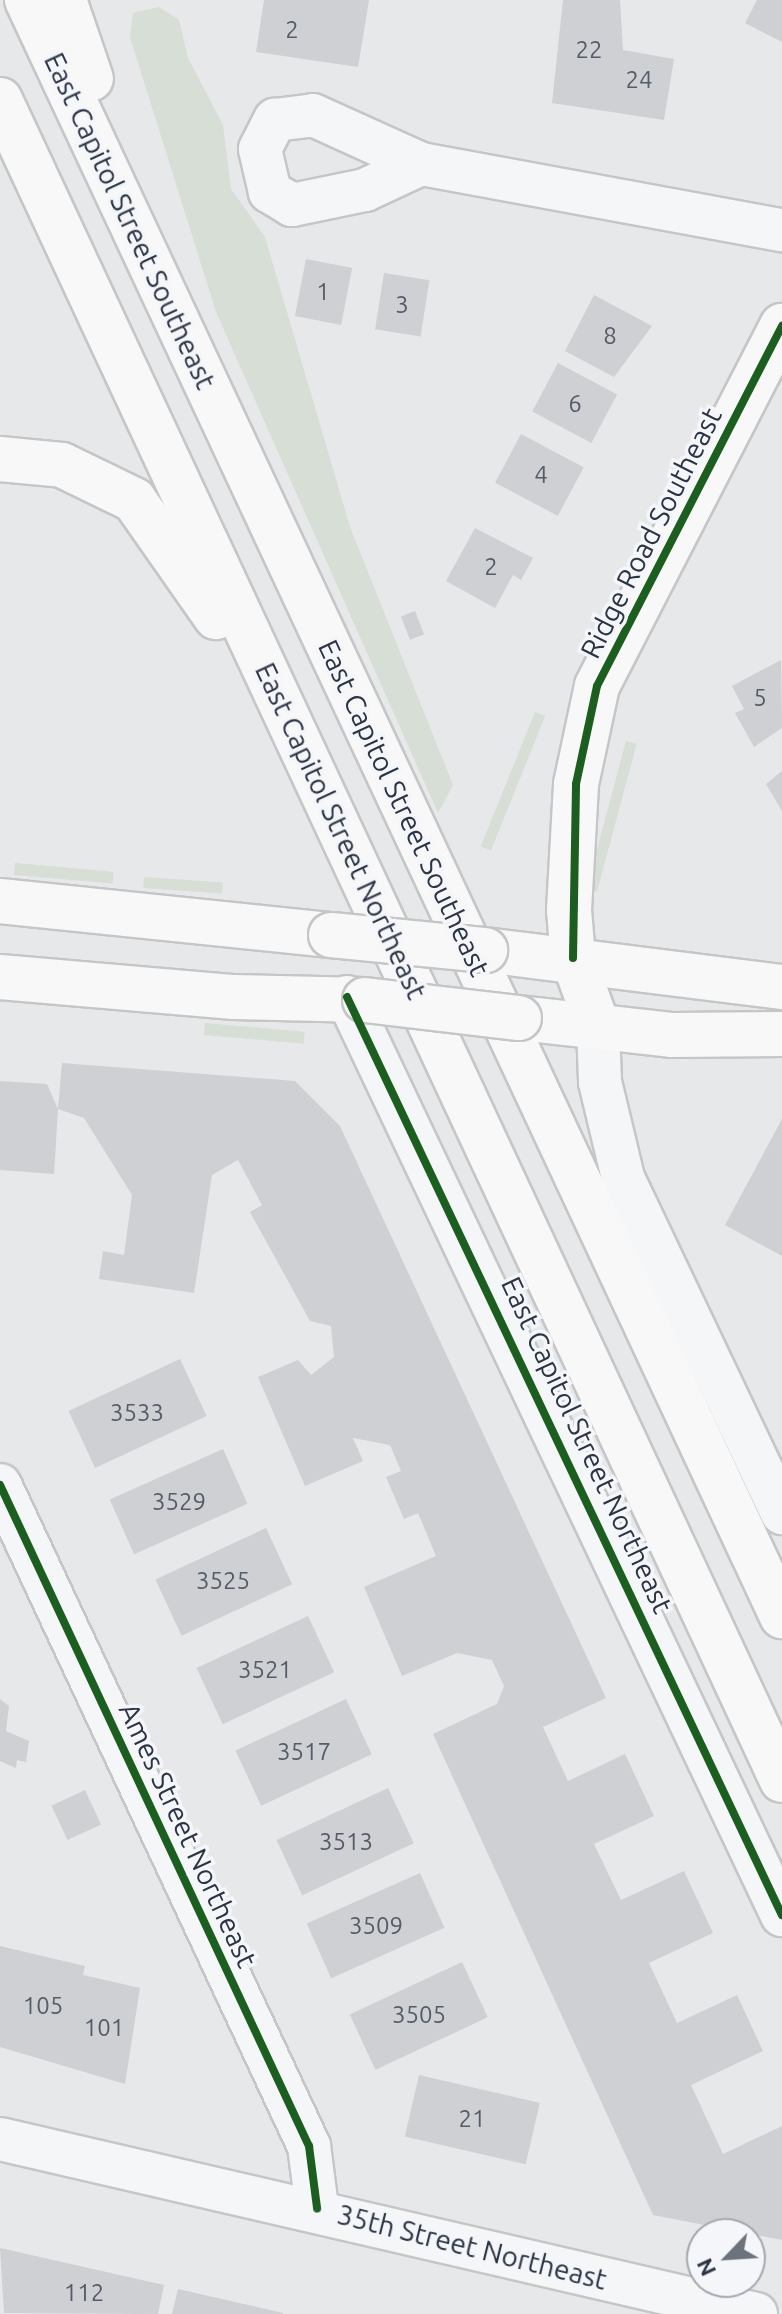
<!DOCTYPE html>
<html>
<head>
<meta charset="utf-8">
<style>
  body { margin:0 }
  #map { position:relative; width:782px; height:2314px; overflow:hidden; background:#e6e8ea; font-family:Ubuntu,sans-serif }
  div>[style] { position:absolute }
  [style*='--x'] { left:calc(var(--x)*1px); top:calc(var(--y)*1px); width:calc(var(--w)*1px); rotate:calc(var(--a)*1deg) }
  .green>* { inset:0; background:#d6ded6; transform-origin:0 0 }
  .building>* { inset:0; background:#ced0d3; transform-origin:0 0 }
  .roads { filter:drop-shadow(2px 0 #c4c6c8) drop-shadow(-2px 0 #c4c6c8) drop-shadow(0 2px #c4c6c8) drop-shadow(0 -2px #c4c6c8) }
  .minor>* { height:42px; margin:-21px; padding:0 21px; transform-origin:21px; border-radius:21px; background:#f5f6f7 }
  .secondary>* { height:44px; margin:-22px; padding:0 22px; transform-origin:22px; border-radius:22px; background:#f8f8f8 }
  .primary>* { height:44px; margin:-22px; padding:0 22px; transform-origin:22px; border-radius:22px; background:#f8f8f8 }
  .bridges { filter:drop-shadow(2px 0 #c4c6c8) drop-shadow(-2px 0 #c4c6c8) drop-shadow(0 2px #c4c6c8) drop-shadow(0 -2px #c4c6c8) }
  .secondary-bridge>* { height:44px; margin:-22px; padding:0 22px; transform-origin:22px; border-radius:22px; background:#f8f8f8 }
  .cycleway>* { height:8px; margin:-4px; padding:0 4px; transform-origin:4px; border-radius:4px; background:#1b5e20 }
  span { translate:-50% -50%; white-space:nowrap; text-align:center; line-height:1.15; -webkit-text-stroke:7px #f4f6f9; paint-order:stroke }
  .number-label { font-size:24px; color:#545c69 }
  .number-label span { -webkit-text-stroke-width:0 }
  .street-label { font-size:28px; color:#2b3445 }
  .north { position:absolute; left:686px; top:2218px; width:80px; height:80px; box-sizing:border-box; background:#f4f6f9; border:2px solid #a4a8b1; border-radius:50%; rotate:245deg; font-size:22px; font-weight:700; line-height:32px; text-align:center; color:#2b3445 }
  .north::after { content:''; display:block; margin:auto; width:28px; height:36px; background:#6c737f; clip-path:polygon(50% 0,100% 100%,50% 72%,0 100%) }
</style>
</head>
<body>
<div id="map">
  <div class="green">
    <div style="clip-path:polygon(159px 7px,179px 20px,188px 58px,223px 125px,231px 189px,265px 237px,350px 527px,453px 785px,438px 813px,216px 312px,130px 37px,133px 13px)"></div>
    <div style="left:535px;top:712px;width:11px;height:145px;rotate:22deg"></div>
    <div style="left:626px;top:741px;width:11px;height:153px;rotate:15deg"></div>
    <div style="left:15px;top:863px;width:99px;height:12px;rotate:5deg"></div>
    <div style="left:144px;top:877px;width:79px;height:11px;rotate:4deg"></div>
    <div style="left:205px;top:1023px;width:100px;height:12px;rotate:5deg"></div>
  </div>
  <div class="building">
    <div style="clip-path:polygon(264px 0,369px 0,358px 67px,256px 52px)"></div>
    <div style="clip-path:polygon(563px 0,620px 0,623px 50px,674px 59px,664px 120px,552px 103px)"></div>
    <div style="clip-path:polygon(757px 0,782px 0,782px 42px,745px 23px)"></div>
    <div style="left:306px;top:259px;width:47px;height:58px;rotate:11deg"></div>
    <div style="left:384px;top:273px;width:46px;height:57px;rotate:9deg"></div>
    <div style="clip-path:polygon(594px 295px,652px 326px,614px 377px,565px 351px)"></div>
    <div style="left:558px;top:363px;width:67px;height:55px;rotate:28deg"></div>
    <div style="left:521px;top:434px;width:71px;height:55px;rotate:28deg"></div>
    <div style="clip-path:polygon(475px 528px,533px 558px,521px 580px,513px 575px,495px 608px,446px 581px)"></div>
    <div style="left:415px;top:611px;width:25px;height:15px;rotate:69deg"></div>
    <div style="clip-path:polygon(781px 660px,782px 728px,754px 747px,735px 713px,744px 709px,732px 686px)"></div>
    <div style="clip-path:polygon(782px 771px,782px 811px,766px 784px)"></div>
    <div style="clip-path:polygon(62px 1063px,295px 1081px,340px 1126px,606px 1698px,543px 1727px,568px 1781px,625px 1754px,654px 1816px,594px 1844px,621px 1900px,684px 1871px,713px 1933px,649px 1963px,677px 2023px,737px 1995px,763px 2051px,691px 2085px,723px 2154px,782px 2126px,782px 2240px,653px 2215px,433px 1734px,497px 1704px,504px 1686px,492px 1660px,457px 1653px,402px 1676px,364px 1587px,436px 1556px,418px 1513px,404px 1519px,386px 1477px,401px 1471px,390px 1445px,353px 1438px,363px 1461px,305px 1486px,258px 1377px,298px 1360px,311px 1375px,334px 1357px,331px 1326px,310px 1321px,250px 1212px,262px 1205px,238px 1160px,212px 1175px,194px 1293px,99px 1279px,103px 1251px,124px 1255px,132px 1195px,84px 1118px,58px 1109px)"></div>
    <div style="clip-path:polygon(0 1081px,47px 1084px,58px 1109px,54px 1174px,0 1170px)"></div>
    <div style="clip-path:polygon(782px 1119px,782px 1256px,725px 1225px)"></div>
    <div style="left:180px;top:1359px;width:63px;height:123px;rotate:65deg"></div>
    <div style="left:223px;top:1449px;width:60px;height:124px;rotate:66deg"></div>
    <div style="left:266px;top:1528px;width:62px;height:122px;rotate:65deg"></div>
    <div style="left:308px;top:1616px;width:62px;height:123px;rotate:65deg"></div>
    <div style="clip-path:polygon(0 1699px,9px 1706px,6px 1731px,29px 1741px,26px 1762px,17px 1760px,16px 1768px,0 1761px)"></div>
    <div style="left:346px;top:1699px;width:61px;height:122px;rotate:65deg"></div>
    <div style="left:388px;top:1788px;width:61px;height:123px;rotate:65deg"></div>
    <div style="left:85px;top:1790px;width:38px;height:37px;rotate:65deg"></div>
    <div style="left:420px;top:1873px;width:60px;height:124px;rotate:66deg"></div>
    <div style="clip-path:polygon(0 1946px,85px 1966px,83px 1975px,140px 1988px,125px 2084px,0 2047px)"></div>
    <div style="left:462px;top:1962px;width:61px;height:124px;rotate:65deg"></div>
    <div style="left:419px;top:2075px;width:124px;height:63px;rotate:13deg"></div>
    <div style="clip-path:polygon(0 2248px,164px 2285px,158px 2314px,4px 2313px)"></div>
    <div style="clip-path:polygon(178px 2289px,283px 2313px,283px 2314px,172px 2314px)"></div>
  </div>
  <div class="roads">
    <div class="minor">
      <div style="--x:421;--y:164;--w:62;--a:155.1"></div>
      <div style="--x:365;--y:190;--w:75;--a:168.4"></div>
      <div style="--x:292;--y:205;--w:26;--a:-149"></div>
      <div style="--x:270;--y:192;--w:44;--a:-103.1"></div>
      <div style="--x:260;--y:149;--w:33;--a:-63"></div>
      <div style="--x:275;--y:120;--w:38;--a:-7"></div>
      <div style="--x:313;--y:115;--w:119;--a:24.4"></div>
      <div style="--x:421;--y:164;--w:367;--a:10.4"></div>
      <div style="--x:347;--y:997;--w:1016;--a:64.65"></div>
      <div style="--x:598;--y:1027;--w:55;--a:87.9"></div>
      <div style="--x:600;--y:1082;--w:99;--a:76.5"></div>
      <div style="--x:623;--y:1178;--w:371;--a:64.6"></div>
      <div style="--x:0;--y:1485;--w:730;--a:64.95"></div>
      <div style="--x:309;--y:2146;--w:63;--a:82.6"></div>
      <div style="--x:0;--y:2139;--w:776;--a:13.03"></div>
    </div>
    <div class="secondary">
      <div style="--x:0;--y:901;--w:333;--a:5.9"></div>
      <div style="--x:485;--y:950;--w:299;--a:7.1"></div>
      <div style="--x:0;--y:977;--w:235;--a:4.9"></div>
      <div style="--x:234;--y:997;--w:131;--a:1.3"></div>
      <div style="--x:519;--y:1018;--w:155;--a:6.3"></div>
      <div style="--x:673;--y:1035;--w:109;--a:-0.5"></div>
      <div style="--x:598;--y:1027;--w:73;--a:-109.9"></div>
      <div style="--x:573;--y:958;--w:48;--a:-94.8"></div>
      <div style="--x:569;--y:910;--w:126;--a:-86.8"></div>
      <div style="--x:576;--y:784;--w:100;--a:-77.9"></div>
      <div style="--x:597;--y:686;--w:405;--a:-62.8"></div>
    </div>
    <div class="primary">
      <div style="--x:27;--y:0;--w:1784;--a:64.96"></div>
      <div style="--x:64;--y:0;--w:83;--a:71.1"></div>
      <div style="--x:0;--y:100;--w:1853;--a:65.04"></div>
      <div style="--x:0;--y:459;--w:62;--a:5.5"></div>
      <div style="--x:62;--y:465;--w:80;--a:25.9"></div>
      <div style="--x:134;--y:500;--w:143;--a:55"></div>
    </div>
  </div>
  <div class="bridges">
    <div class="secondary-bridge">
      <div style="--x:331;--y:935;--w:155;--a:5.6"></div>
      <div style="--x:365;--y:1000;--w:155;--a:6.7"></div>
    </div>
  </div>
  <div class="cycleway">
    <div style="--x:573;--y:958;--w:174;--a:-89"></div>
    <div style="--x:576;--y:784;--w:100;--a:-77.9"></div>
    <div style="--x:597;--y:686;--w:405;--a:-62.8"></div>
    <div style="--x:347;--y:997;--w:1016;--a:64.65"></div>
    <div style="--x:0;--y:1485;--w:730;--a:64.95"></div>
    <div style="--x:309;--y:2146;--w:63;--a:82.6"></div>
  </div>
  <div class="number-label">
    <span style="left:292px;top:30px">2</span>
    <span style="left:589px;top:50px">22</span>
    <span style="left:639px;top:80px">24</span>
    <span style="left:323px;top:292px">1</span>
    <span style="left:402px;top:305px">3</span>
    <span style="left:610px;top:336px">8</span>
    <span style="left:575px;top:404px">6</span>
    <span style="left:541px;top:475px">4</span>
    <span style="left:491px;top:567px">2</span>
    <span style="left:760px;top:698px">5</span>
    <span style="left:137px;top:1413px">3533</span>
    <span style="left:179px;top:1502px">3529</span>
    <span style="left:223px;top:1581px">3525</span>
    <span style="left:265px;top:1670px">3521</span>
    <span style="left:304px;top:1752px">3517</span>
    <span style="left:346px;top:1842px">3513</span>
    <span style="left:376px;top:1926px">3509</span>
    <span style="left:43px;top:2006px">105</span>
    <span style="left:419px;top:2015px">3505</span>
    <span style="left:104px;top:2028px">101</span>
    <span style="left:472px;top:2119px">21</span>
    <span style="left:84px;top:2293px">112</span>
  </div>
  <div class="street-label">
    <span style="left:130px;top:221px;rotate:65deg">East Capitol Street Southeast</span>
    <span style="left:651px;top:533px;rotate:-63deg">Ridge Road Southeast</span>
    <span style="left:404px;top:808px;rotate:65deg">East Capitol Street Southeast</span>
    <span style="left:341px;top:831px;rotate:65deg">East Capitol Street Northeast</span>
    <span style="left:587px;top:1445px;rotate:65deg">East Capitol Street Northeast</span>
    <span style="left:188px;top:1835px;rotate:65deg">Ames Street Northeast</span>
    <span style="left:472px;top:2247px;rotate:14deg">35th Street Northeast</span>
  </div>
  <div class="north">N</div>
</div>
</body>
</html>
